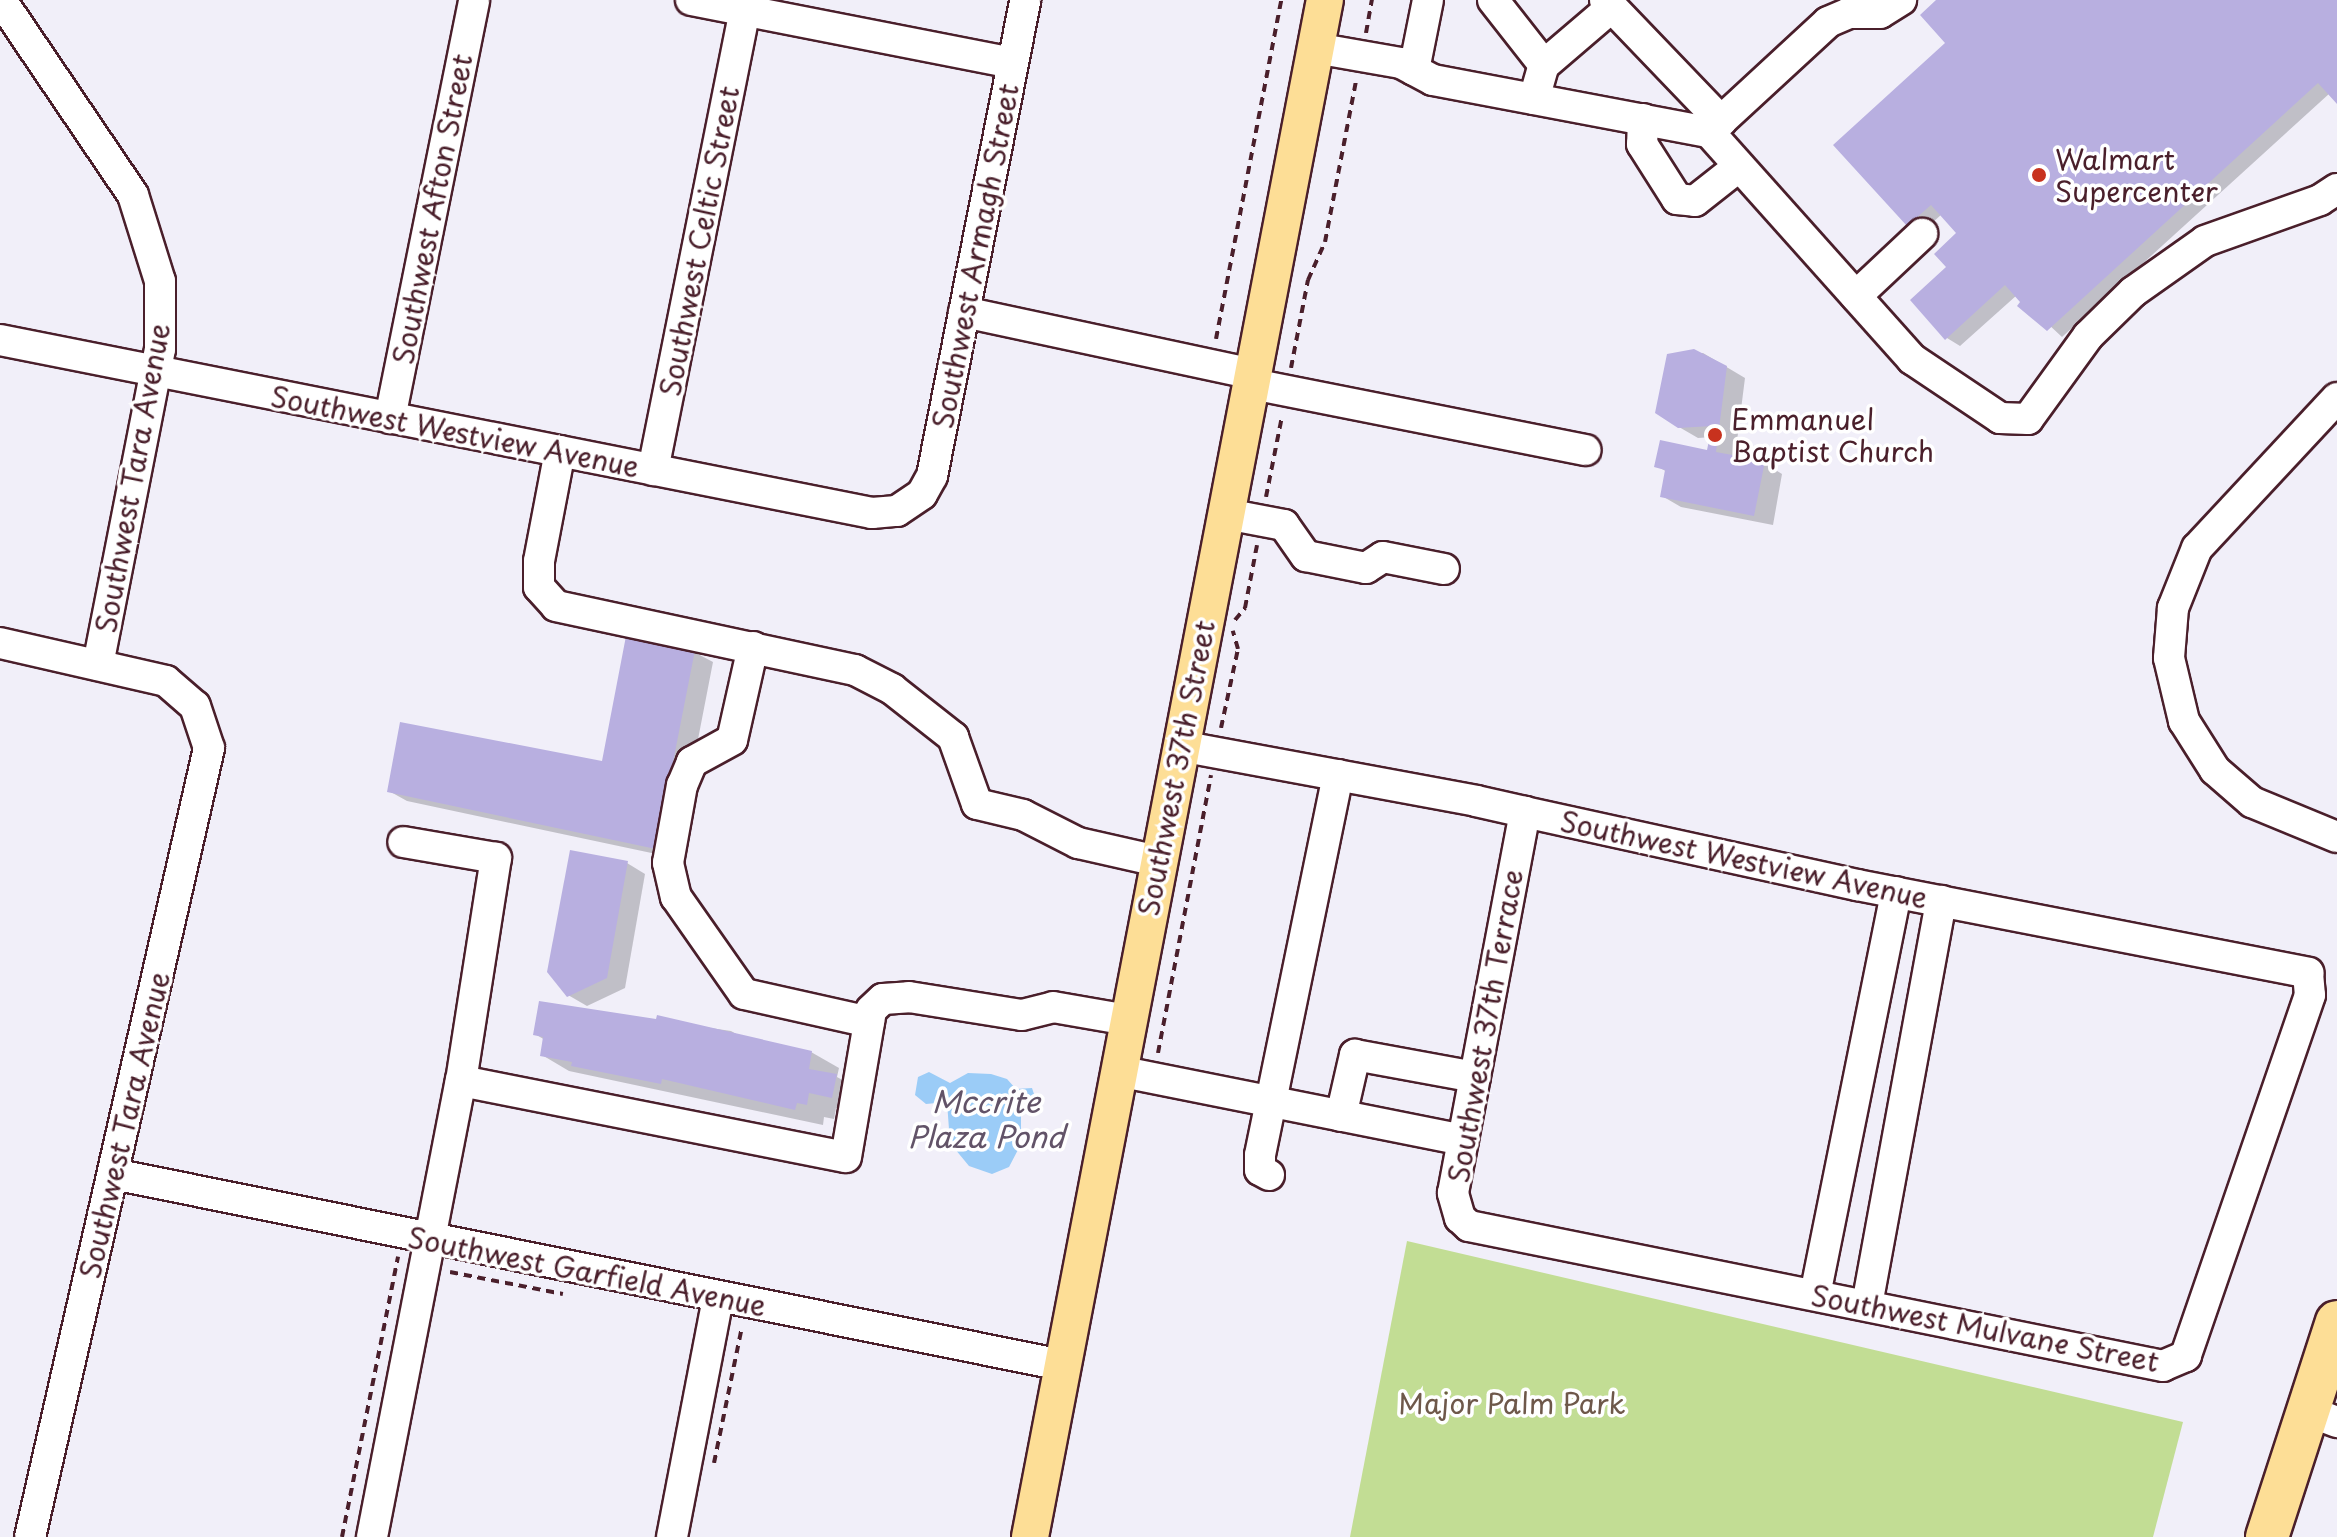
<!DOCTYPE html>
<html>
<head>
<meta charset="utf-8">
<style>
  body { margin:0 }
  #map { position:relative; width:2337px; height:1537px; overflow:hidden; background:#f1eff9; font-family:"Playpen Sans",sans-serif }
  div>[style] { position:absolute }
  [style*='--x'] { left:calc(var(--x)*1px); top:calc(var(--y)*1px); width:calc(var(--w)*1px); rotate:calc(var(--a)*1deg) }
  .green>* { inset:0; background:#c2dd94 }
  .water>* { inset:0; background:#9bccf7 }
  .shadow>* { inset:0; background:#0003 }
  .building>* { inset:0; background:#b8afe0 }
  .path>* { height:4px; margin-top:-2px; transform-origin:0; background:repeating-linear-gradient(90deg,#4a1f2b 0 8px,transparent 0 14px) }
  .roads { filter:drop-shadow(2px 0 #4a1f2b) drop-shadow(-2px 0 #4a1f2b) drop-shadow(0 2px #4a1f2b) drop-shadow(0 -2px #4a1f2b) }
  .minor>* { height:30px; margin:-15px; padding:0 15px; transform-origin:15px; border-radius:15px; background:#fff }
  .major>* { height:36px; margin:-18px; padding:0 18px; transform-origin:18px; border-radius:18px; background:#fdde96 }
  .highway>* { height:42px; margin:-21px; padding:0 21px; transform-origin:21px; border-radius:21px; background:#fdde96 }
  .dots>* { width:22px; height:22px; translate:-50% -50%; box-sizing:border-box; border:4px solid #fff; border-radius:50% }
  span { translate:-50% -50%; white-space:nowrap; text-align:center; line-height:1.15; -webkit-text-stroke:7px #fff; paint-order:stroke }
  .poi-label { font-size:28px; color:#4a1f2b }
  .left { translate:0 -50%; text-align:left }
  .street-label { font-size:28px; color:#4a1f2b }
  .park-label { font-size:28px; color:#6e584a }
  .water-label { font-size:30px; color:#625368; font-style:italic }
</style>
</head>
<body>
<div id="map">
  <div class="green">
    <div style="clip-path:polygon(1407px 1241px,2183px 1422px,2153px 1537px,1350px 1537px)"></div>
  </div>
  <div class="water">
    <div style="clip-path:polygon(929px 1072px,950px 1083px,968px 1073px,991px 1074px,1007px 1079px,1016px 1089px,1032px 1088px,1035px 1097px,1021px 1104px,1021px 1144px,1009px 1167px,992px 1174px,969px 1166px,950px 1143px,947px 1102px,926px 1104px,915px 1095px,918px 1077px)"></div>
  </div>
  <div class="shadow">
    <div style="clip-path:polygon(1939px 0,2337px 0,2337px 101px,2330px 93px,2062px 337px,2017px 295px,1960px 346px,1947px 338px,1949px 267px,1959px 233px,1942px 214px,1922px 232px,1909px 225px,1948px 43px)"></div>
    <div style="clip-path:polygon(1703px 353px,1745px 378px,1735px 457px,1764px 463px,1782px 474px,1773px 525px,1681px 507px,1662px 496px,1667px 472px,1657px 466px,1709px 452px,1712px 437px,1698px 438px,1679px 427px,1668px 356px)"></div>
    <div style="clip-path:polygon(694px 652px,713px 662px,675px 858px,407px 801px,389px 791px,603px 763px)"></div>
    <div style="clip-path:polygon(627px 863px,645px 874px,625px 988px,587px 1006px,568px 995px)"></div>
    <div style="clip-path:polygon(541px 1003px,731px 1031px,745px 1039px,811px 1052px,839px 1068px,837px 1077px,864px 1092px,860px 1112px,836px 1108px,834px 1119px,824px 1117px,823px 1125px,569px 1071px,542px 1055px,545px 1040px,535px 1034px)"></div>
  </div>
  <div class="building">
    <div style="clip-path:polygon(1936px 0,2337px 0,2337px 104px,2318px 83px,2047px 331px,2017px 306px,2020px 302px,2005px 285px,1945px 340px,1910px 300px,1946px 267px,1934px 254px,1956px 233px,1931px 205px,1907px 226px,1833px 145px,1945px 43px,1920px 15px)"></div>
    <div style="clip-path:polygon(1694px 349px,1727px 366px,1716px 452px,1765px 461px,1754px 516px,1660px 497px,1665px 470px,1654px 467px,1660px 440px,1707px 450px,1712px 426px,1678px 428px,1655px 413px,1667px 354px)"></div>
    <div style="clip-path:polygon(626px 636px,695px 650px,656px 849px,387px 792px,400px 722px,602px 761px)"></div>
    <div style="clip-path:polygon(570px 850px,628px 861px,607px 978px,567px 997px,547px 972px)"></div>
    <div style="clip-path:polygon(539px 1001px,656px 1019px,657px 1015px,812px 1051px,809px 1069px,837px 1074px,832px 1098px,809px 1093px,807px 1105px,797px 1103px,795px 1110px,662px 1079px,661px 1084px,571px 1066px,572px 1062px,540px 1056px,543px 1037px,533px 1035px)"></div>
  </div>
  <div class="path">
    <div style="--x:1366;--y:33;--w:34;--a:-80"></div>
    <div style="--x:1216;--y:339;--w:345;--a:-79.1"></div>
    <div style="--x:1291;--y:368;--w:90;--a:-79.1"></div>
    <div style="--x:1308;--y:280;--w:42;--a:-65.9"></div>
    <div style="--x:1325;--y:242;--w:164;--a:-79.1"></div>
    <div style="--x:1266;--y:497;--w:83;--a:-78.8"></div>
    <div style="--x:1235;--y:620;--w:16;--a:-50"></div>
    <div style="--x:1245;--y:608;--w:64;--a:-79.2"></div>
    <div style="--x:1221;--y:728;--w:81;--a:-77.9"></div>
    <div style="--x:1238;--y:649;--w:19;--a:-106"></div>
    <div style="--x:1158;--y:1053;--w:283;--a:-79.2"></div>
    <div style="--x:450;--y:1272;--w:115;--a:11"></div>
    <div style="--x:714;--y:1463;--w:139;--a:-78.4"></div>
    <div style="--x:342;--y:1537;--w:286;--a:-78.7"></div>
  </div>
  <div class="roads">
    <div class="minor">
      <div style="--x:1;--y:0;--w:235;--a:55.9"></div>
      <div style="--x:133;--y:195;--w:90;--a:72.6"></div>
      <div style="--x:160;--y:281;--w:68;--a:90"></div>
      <div style="--x:160;--y:349;--w:322;--a:101.1"></div>
      <div style="--x:691;--y:0;--w:327;--a:11.1"></div>
      <div style="--x:1493;--y:0;--w:83;--a:51.9"></div>
      <div style="--x:1605;--y:0;--w:168;--a:46.2"></div>
      <div style="--x:1315;--y:48;--w:87;--a:9.9"></div>
      <div style="--x:1401;--y:63;--w:36;--a:28"></div>
      <div style="--x:1433;--y:80;--w:281;--a:10.7"></div>
      <div style="--x:1709;--y:132;--w:305;--a:48.2"></div>
      <div style="--x:1912;--y:359;--w:106;--a:33.8"></div>
      <div style="--x:2000;--y:418;--w:28;--a:2"></div>
      <div style="--x:2028;--y:419;--w:102;--a:-54.1"></div>
      <div style="--x:2088;--y:336;--w:63;--a:-44.4"></div>
      <div style="--x:2133;--y:292;--w:88;--a:-35.3"></div>
      <div style="--x:2205;--y:241;--w:122;--a:-19.6"></div>
      <div style="--x:2320;--y:200;--w:20;--a:-33"></div>
      <div style="--x:1414;--y:70;--w:71;--a:-78.7"></div>
      <div style="--x:1534;--y:99;--w:35;--a:-74"></div>
      <div style="--x:1544;--y:65;--w:89;--a:-40.5"></div>
      <div style="--x:1643;--y:119;--w:25;--a:92"></div>
      <div style="--x:1642;--y:144;--w:65;--a:57.5"></div>
      <div style="--x:1677;--y:199;--w:18;--a:6"></div>
      <div style="--x:1695;--y:201;--w:55;--a:-38.3"></div>
      <div style="--x:1709;--y:132;--w:162;--a:-42.7"></div>
      <div style="--x:1828;--y:22;--w:23;--a:-23"></div>
      <div style="--x:1849;--y:13;--w:31;--a:0"></div>
      <div style="--x:1880;--y:13;--w:25;--a:-32"></div>
      <div style="--x:1856;--y:296;--w:91;--a:-43.2"></div>
      <div style="--x:964;--y:312;--w:297;--a:12.1"></div>
      <div style="--x:0;--y:340;--w:889;--a:11.22"></div>
      <div style="--x:872;--y:513;--w:25;--a:-5"></div>
      <div style="--x:897;--y:511;--w:30;--a:-34"></div>
      <div style="--x:922;--y:494;--w:21;--a:-61"></div>
      <div style="--x:932;--y:476;--w:485;--a:-78.9"></div>
      <div style="--x:1252;--y:384;--w:340;--a:11.2"></div>
      <div style="--x:2337;--y:398;--w:205;--a:133"></div>
      <div style="--x:2197;--y:548;--w:65;--a:111.8"></div>
      <div style="--x:2173;--y:608;--w:50;--a:94.6"></div>
      <div style="--x:2169;--y:658;--w:65;--a:76.6"></div>
      <div style="--x:2184;--y:721;--w:58;--a:57.7"></div>
      <div style="--x:2215;--y:770;--w:49;--a:40.9"></div>
      <div style="--x:2252;--y:802;--w:92;--a:22.4"></div>
      <div style="--x:390;--y:418;--w:426;--a:-78.6"></div>
      <div style="--x:560;--y:451;--w:112;--a:100.8"></div>
      <div style="--x:539;--y:561;--w:26;--a:90"></div>
      <div style="--x:539;--y:587;--w:25;--a:48"></div>
      <div style="--x:556;--y:606;--w:306;--a:12.1"></div>
      <div style="--x:855;--y:670;--w:42;--a:27.2"></div>
      <div style="--x:892;--y:689;--w:78;--a:38.2"></div>
      <div style="--x:953;--y:737;--w:71;--a:70.3"></div>
      <div style="--x:977;--y:804;--w:47;--a:13.4"></div>
      <div style="--x:1023;--y:815;--w:62;--a:27"></div>
      <div style="--x:1078;--y:843;--w:82;--a:12.7"></div>
      <div style="--x:653;--y:470;--w:468;--a:-78.7"></div>
      <div style="--x:1226;--y:514;--w:59;--a:10.7"></div>
      <div style="--x:1284;--y:525;--w:38;--a:55"></div>
      <div style="--x:1306;--y:556;--w:61;--a:11.3"></div>
      <div style="--x:1366;--y:568;--w:20;--a:-33"></div>
      <div style="--x:1383;--y:557;--w:62;--a:11.1"></div>
      <div style="--x:0;--y:643;--w:170;--a:12.9"></div>
      <div style="--x:166;--y:681;--w:38;--a:41"></div>
      <div style="--x:195;--y:706;--w:44;--a:71.6"></div>
      <div style="--x:209;--y:748;--w:809;--a:102.78"></div>
      <div style="--x:753;--y:647;--w:95;--a:102.7"></div>
      <div style="--x:732;--y:740;--w:46;--a:151.2"></div>
      <div style="--x:692;--y:762;--w:25;--a:113"></div>
      <div style="--x:682;--y:785;--w:79;--a:100.2"></div>
      <div style="--x:668;--y:863;--w:35;--a:77"></div>
      <div style="--x:676;--y:897;--w:118;--a:55"></div>
      <div style="--x:744;--y:994;--w:128;--a:12.6"></div>
      <div style="--x:1180;--y:746;--w:301;--a:10.5"></div>
      <div style="--x:1476;--y:801;--w:50;--a:12.7"></div>
      <div style="--x:1525;--y:812;--w:340;--a:12.4"></div>
      <div style="--x:1857;--y:885;--w:460;--a:11"></div>
      <div style="--x:2308;--y:973;--w:22;--a:85"></div>
      <div style="--x:2310;--y:995;--w:382;--a:109"></div>
      <div style="--x:2186;--y:1356;--w:25;--a:157"></div>
      <div style="--x:2163;--y:1366;--w:708;--a:-168.59"></div>
      <div style="--x:1469;--y:1226;--w:12;--a:-138"></div>
      <div style="--x:1460;--y:1218;--w:26;--a:-106"></div>
      <div style="--x:1453;--y:1193;--w:388;--a:-79.3"></div>
      <div style="--x:1118;--y:1071;--w:352;--a:11.3"></div>
      <div style="--x:461;--y:1081;--w:392;--a:11.2"></div>
      <div style="--x:846;--y:1157;--w:149;--a:-80.3"></div>
      <div style="--x:871;--y:1010;--w:16;--a:-43"></div>
      <div style="--x:883;--y:999;--w:26;--a:-4"></div>
      <div style="--x:909;--y:997;--w:114;--a:9.1"></div>
      <div style="--x:1022;--y:1015;--w:32;--a:-14"></div>
      <div style="--x:1053;--y:1007;--w:76;--a:9.8"></div>
      <div style="--x:1341;--y:1116;--w:63;--a:-77.1"></div>
      <div style="--x:1355;--y:1055;--w:122;--a:10.4"></div>
      <div style="--x:113;--y:1174;--w:968;--a:11.38"></div>
      <div style="--x:1269;--y:1175;--w:10;--a:-151"></div>
      <div style="--x:1260;--y:1170;--w:15;--a:-90"></div>
      <div style="--x:1260;--y:1155;--w:388;--a:-78.4"></div>
      <div style="--x:1815;--y:1295;--w:411;--a:-78.6"></div>
      <div style="--x:1867;--y:1305;--w:411;--a:-79.6"></div>
      <div style="--x:2308;--y:1411;--w:31;--a:21"></div>
      <div style="--x:372;--y:1537;--w:465;--a:-79"></div>
      <div style="--x:461;--y:1081;--w:226;--a:-81.1"></div>
      <div style="--x:496;--y:858;--w:94;--a:-170.2"></div>
      <div style="--x:672;--y:1537;--w:244;--a:-79.1"></div>
    </div>
    <div class="major">
      <div style="--x:1030;--y:1537;--w:1565;--a:-79.14"></div>
    </div>
    <div class="highway">
      <div style="--x:2267;--y:1537;--w:226;--a:-72"></div>
    </div>
  </div>
  <div class="dots">
    <div style="left:2039px;top:175px;background:#c8321e"></div>
    <div style="left:1715px;top:435px;background:#c8321e"></div>
  </div>
  <div class="poi-label">
    <span class="left" style="left:2055px;top:175px">Walmart<br>Supercenter</span>
    <span class="left" style="left:1731px;top:435px">Emmanuel<br>Baptist Church</span>
  </div>
  <div class="street-label">
    <span style="left:432px;top:209px;rotate:-79deg">Southwest Afton Street</span>
    <span style="left:699px;top:241px;rotate:-79deg">Southwest Celtic Street</span>
    <span style="left:975px;top:256px;rotate:-79deg">Southwest Armagh Street</span>
    <span style="left:455px;top:431px;rotate:11deg">Southwest Westview Avenue</span>
    <span style="left:132px;top:478px;rotate:-80deg">Southwest Tara Avenue</span>
    <span style="left:1176px;top:768px;rotate:-79deg">Southwest 37th Street</span>
    <span style="left:1744px;top:859px;rotate:12deg">Southwest Westview Avenue</span>
    <span style="left:1485px;top:1026px;rotate:-80deg">Southwest 37th Terrace</span>
    <span style="left:124px;top:1125px;rotate:-77deg">Southwest Tara Avenue</span>
    <span style="left:587px;top:1271px;rotate:11deg">Southwest Garfield Avenue</span>
    <span style="left:1985px;top:1328px;rotate:11deg">Southwest Mulvane Street</span>
  </div>
  <div class="park-label">
    <span style="left:1512px;top:1403px">Major Palm Park</span>
  </div>
  <div class="water-label">
    <span style="left:986px;top:1118px">Mccrite<br>Plaza Pond</span>
  </div>
</div>
</body>
</html>
